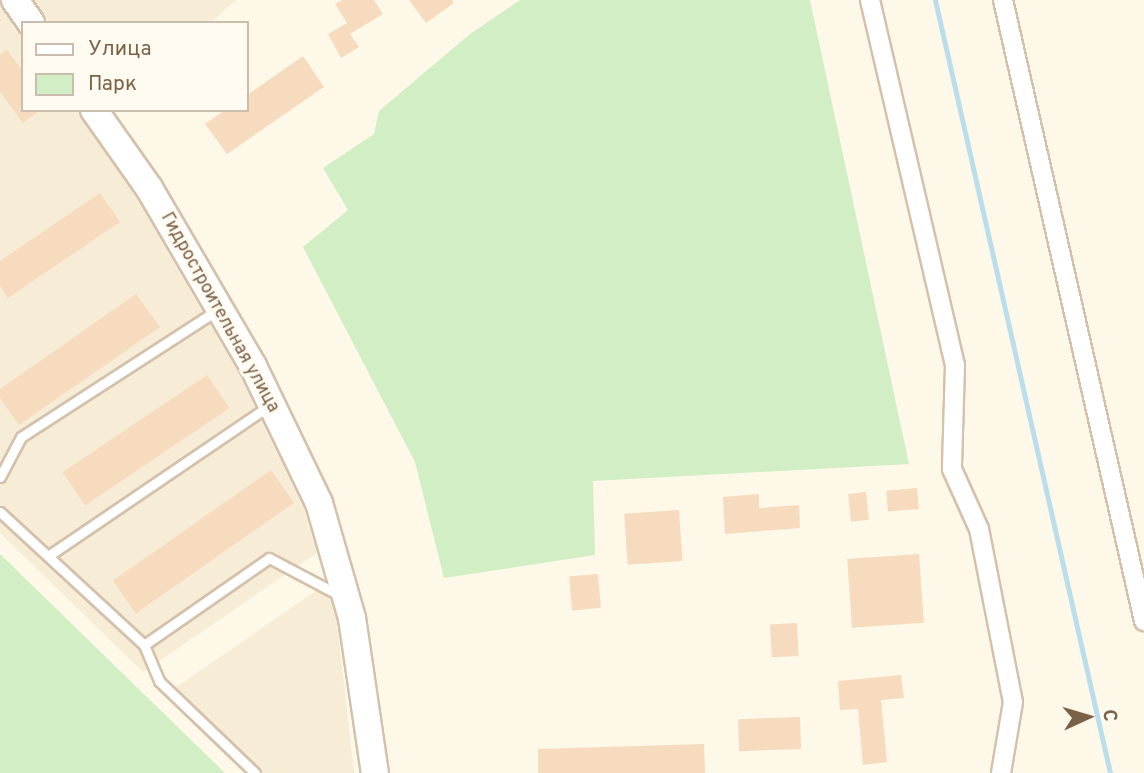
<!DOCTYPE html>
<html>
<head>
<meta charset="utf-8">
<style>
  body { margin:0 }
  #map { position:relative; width:1144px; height:773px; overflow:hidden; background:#fef8e9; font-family:Overpass,sans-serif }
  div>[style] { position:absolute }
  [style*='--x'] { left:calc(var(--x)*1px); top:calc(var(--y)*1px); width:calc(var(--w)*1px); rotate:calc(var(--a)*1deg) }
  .residential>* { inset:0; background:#f7ecd6 }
  .green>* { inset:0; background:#d1eec5 }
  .stream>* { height:5px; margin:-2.5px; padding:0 2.5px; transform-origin:2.5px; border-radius:2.5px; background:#badeeb }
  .building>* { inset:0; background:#f6dbbe; transform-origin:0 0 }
  .roads { filter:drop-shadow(2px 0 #d3c1ac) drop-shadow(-2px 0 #d3c1ac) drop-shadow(0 2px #d3c1ac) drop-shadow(0 -2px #d3c1ac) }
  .lane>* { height:9px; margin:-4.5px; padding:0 4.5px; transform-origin:4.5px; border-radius:4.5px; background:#fff }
  .street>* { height:18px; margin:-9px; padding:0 9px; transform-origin:9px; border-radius:9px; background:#fff }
  .secondary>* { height:26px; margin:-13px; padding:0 13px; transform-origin:13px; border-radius:13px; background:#fff }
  span { translate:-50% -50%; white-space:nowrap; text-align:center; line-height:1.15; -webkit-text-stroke:6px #fffbf1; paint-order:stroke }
  .street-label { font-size:18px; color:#7c6149 }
  .legend { position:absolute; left:21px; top:21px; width:228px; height:91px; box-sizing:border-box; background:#fffbf1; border:2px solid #cbbdae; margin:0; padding:9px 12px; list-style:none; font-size:21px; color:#7c6149 }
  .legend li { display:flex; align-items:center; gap:14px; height:35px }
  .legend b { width:35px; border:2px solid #cbbdae }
  .north { position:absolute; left:1053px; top:682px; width:70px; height:70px; -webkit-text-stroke:5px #fffbf1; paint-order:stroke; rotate:86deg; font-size:19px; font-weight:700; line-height:28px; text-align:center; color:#7c6149 }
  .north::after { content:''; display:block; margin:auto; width:24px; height:32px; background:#7c6149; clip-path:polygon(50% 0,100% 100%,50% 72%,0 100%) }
</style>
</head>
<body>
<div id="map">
  <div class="residential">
    <div style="clip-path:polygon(34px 0,236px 0,210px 23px,50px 23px)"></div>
    <div style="clip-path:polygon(0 5px,23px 37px,23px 110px,75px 110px,135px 196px,239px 374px,304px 509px,317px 553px,143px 672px,0 533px)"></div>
    <div style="clip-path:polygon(326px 584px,337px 621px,354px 773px,248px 773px,166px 694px)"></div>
  </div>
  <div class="green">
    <div style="clip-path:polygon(520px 0,810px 0,909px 464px,593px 481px,595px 555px,444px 578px,415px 462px,303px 247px,348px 210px,323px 168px,374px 134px,379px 111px,470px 34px)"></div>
    <div style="clip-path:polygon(0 554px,225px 773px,0 773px)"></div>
  </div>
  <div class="stream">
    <div style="--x:935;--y:0;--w:793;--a:77.24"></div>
  </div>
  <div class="building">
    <div style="clip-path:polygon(342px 0,374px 0,383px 14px,350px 34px,359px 47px,341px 58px,328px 34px,347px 23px,335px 4px)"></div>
    <div style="clip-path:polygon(409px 0,452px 0,454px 3px,426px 23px)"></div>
    <div style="clip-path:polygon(7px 50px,23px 71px,23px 110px,40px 110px,23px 123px,0 92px,0 55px)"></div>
    <div style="clip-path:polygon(303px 56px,324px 87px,227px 154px,205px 124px,225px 110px,247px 110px,247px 95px)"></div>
    <div style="clip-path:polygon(100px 193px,120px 222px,8px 298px,0 286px,0 261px)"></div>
    <div style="clip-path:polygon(136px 294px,160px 327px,19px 425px,0 398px,0 389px)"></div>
    <div style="left:207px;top:375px;width:40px;height:174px;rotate:56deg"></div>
    <div style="left:271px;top:470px;width:40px;height:193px;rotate:55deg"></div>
    <div style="left:917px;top:488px;width:21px;height:31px;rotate:85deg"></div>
    <div style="left:866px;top:492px;width:28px;height:18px;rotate:84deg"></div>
    <div style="clip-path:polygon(759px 494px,759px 508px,799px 505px,800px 528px,725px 534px,723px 497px)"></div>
    <div style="left:679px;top:510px;width:51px;height:55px;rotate:86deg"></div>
    <div style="left:919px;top:554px;width:69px;height:72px;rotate:86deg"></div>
    <div style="left:598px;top:574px;width:34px;height:29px;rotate:85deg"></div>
    <div style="left:797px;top:623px;width:33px;height:27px;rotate:87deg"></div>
    <div style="clip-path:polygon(901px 675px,904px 698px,881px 700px,887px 762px,863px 765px,858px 709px,840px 710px,838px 681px)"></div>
    <div style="left:800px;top:717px;width:32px;height:62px;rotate:88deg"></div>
    <div style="clip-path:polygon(704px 744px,705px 773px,538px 773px,538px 749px)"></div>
  </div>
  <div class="roads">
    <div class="lane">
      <div style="--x:0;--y:477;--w:45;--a:-62.3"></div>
      <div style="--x:21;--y:437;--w:234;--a:-32.9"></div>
      <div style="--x:0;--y:512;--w:196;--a:42.7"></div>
      <div style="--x:144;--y:645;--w:39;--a:67"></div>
      <div style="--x:159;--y:681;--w:133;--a:43.8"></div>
      <div style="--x:48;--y:556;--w:268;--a:-34.2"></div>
      <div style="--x:144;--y:645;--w:152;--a:-34.8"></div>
      <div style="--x:269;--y:558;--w:79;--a:27.9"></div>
    </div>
    <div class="street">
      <div style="--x:870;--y:0;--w:375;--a:76.9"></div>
      <div style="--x:955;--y:365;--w:104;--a:91.7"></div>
      <div style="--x:952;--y:469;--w:66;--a:65.8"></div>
      <div style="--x:979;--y:529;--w:176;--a:78.9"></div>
      <div style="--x:1013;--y:702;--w:72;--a:99.6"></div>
      <div style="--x:1003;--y:0;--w:637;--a:77.21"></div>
    </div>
    <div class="secondary">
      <div style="--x:15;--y:0;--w:28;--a:55"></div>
      <div style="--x:94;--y:110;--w:95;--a:54.8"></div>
      <div style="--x:149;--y:188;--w:206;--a:59.7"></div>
      <div style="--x:253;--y:366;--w:152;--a:64.3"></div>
      <div style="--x:319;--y:503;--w:120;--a:74"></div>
      <div style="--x:352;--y:618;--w:157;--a:81.6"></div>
    </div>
  </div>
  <div class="street-label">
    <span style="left:219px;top:313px;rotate:61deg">Гидростроительная улица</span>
  </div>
  <ul class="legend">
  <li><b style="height:9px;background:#fff"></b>Улица</li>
  <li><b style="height:19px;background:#d1eec5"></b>Парк</li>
  </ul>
  <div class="north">С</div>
</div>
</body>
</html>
